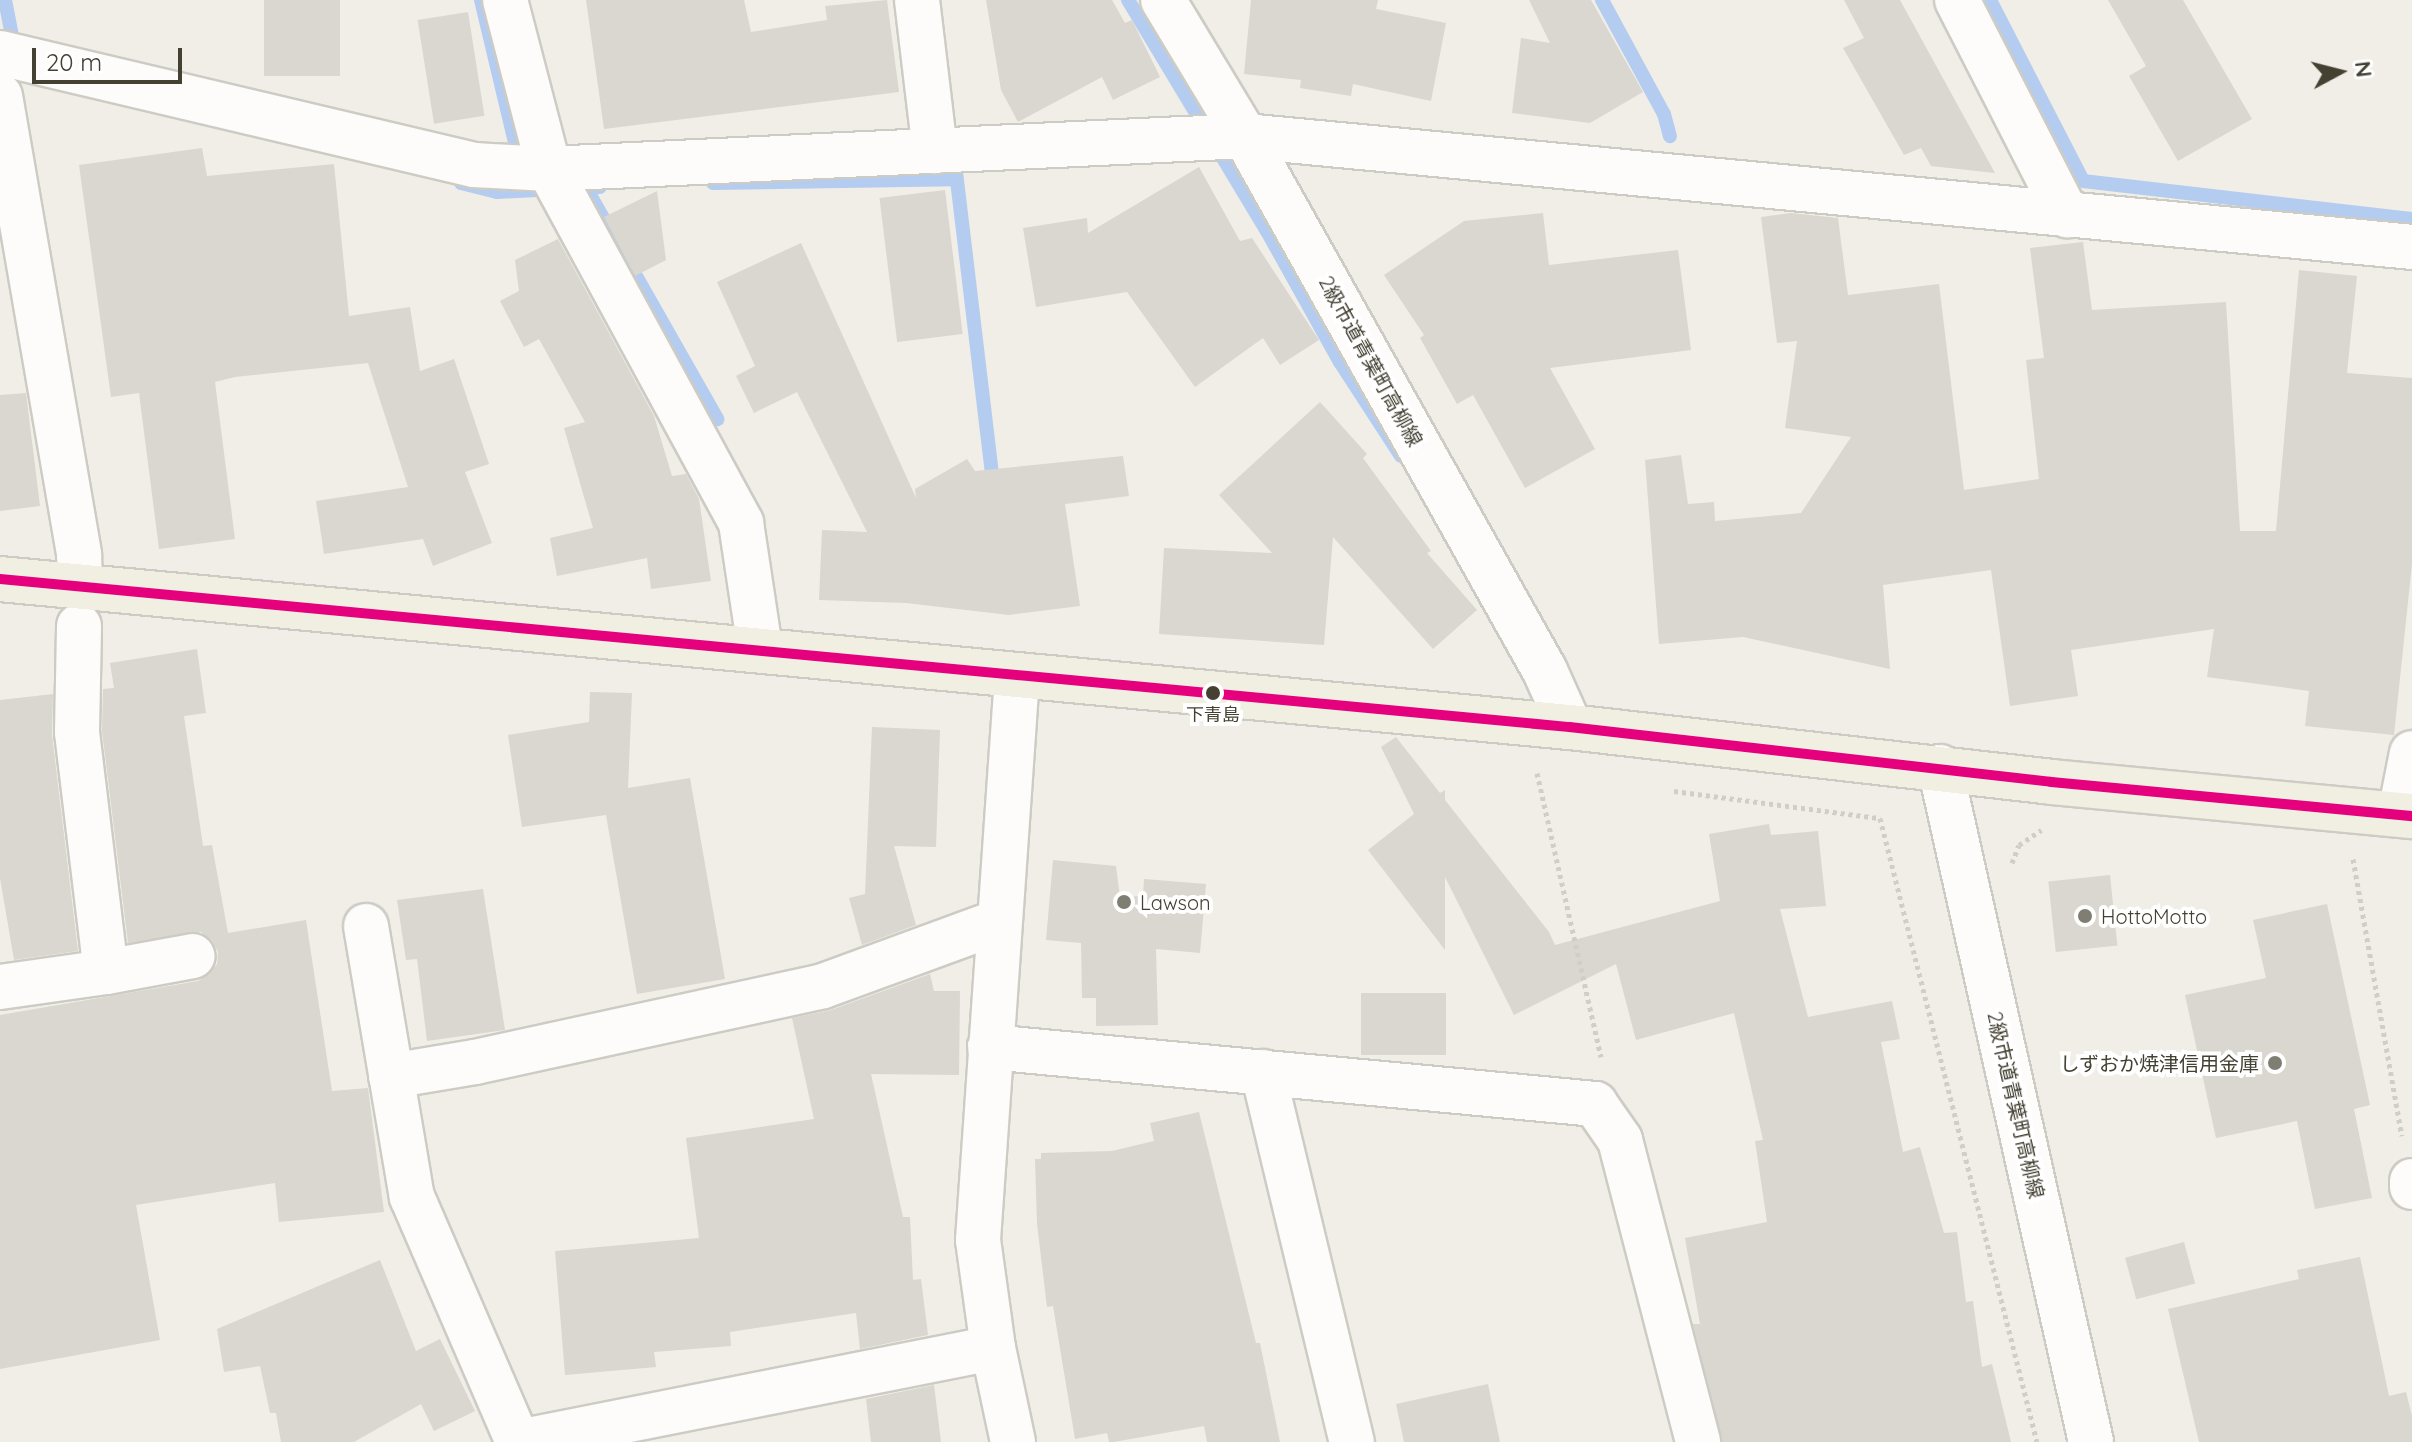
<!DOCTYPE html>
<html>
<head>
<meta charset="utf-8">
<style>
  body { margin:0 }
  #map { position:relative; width:2412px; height:1442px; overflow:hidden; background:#f0eee6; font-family:Quicksand,"Noto Sans JP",sans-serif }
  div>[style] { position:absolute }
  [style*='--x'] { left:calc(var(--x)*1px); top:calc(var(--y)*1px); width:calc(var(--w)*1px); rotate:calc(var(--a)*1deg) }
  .stream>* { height:14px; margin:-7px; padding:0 7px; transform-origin:7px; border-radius:7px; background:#b4ccf0 }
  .building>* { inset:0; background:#d9d7cf; transform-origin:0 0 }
  .path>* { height:5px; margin-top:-2.5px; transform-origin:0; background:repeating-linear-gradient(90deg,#d0cec9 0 4px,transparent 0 8px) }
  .roads { filter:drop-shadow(2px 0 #cdccc4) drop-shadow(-2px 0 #cdccc4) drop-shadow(0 2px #cdccc4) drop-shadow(0 -2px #cdccc4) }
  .minor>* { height:44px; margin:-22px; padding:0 22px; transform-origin:22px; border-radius:22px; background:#fdfcfb }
  .major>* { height:44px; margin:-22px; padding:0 22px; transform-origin:22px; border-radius:22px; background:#f0efe2 }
  .bus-1>* { height:10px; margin:-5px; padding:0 5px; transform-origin:5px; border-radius:5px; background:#e5007d }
  .dots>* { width:22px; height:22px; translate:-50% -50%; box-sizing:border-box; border:4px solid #fff; border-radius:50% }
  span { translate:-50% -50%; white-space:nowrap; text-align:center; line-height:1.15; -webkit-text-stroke:8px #fff; paint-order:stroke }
  .bus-label { font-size:18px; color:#444133 }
  .street-label { font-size:20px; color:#444133 }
  .poi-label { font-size:20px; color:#444133 }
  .left { translate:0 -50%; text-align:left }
  .right { translate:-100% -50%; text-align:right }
  .north { position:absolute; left:2300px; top:32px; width:80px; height:80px; -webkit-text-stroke:6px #fff; paint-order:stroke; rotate:83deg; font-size:22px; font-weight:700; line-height:32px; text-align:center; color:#444133 }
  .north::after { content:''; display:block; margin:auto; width:28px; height:36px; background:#444133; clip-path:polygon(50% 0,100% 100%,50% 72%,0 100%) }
  .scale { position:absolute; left:32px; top:48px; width:150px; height:36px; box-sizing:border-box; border:4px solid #444133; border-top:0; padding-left:10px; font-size:24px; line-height:28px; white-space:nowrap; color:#444133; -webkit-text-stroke:6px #fff; paint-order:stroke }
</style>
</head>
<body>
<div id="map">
  <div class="stream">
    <div style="--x:5;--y:0;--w:52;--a:78.9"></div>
    <div style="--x:481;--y:0;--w:147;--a:76.6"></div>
    <div style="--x:1128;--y:0;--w:270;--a:59"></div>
    <div style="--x:1267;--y:231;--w:150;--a:60.9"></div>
    <div style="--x:1340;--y:362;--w:112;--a:57"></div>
    <div style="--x:1602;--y:0;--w:130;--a:61.5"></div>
    <div style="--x:1664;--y:114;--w:23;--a:75"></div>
    <div style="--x:1990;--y:0;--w:203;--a:62.8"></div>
    <div style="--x:2083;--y:181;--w:331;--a:6.6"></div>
    <div style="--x:956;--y:172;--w:319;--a:83.2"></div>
    <div style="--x:461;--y:183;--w:37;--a:14"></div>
    <div style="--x:497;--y:192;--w:40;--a:-2.9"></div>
    <div style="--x:713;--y:183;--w:243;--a:-0.9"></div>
    <div style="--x:600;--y:187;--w:14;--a:176"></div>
    <div style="--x:586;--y:188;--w:266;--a:60.4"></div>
  </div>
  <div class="building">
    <div style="left:264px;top:0;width:76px;height:76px"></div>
    <div style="clip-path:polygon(586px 0,744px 0,751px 32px,827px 20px,825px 6px,887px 0,899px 92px,604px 129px)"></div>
    <div style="clip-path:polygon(986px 0,1112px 0,1125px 23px,1132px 20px,1160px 77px,1113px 100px,1102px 77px,1018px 122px,1001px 90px)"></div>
    <div style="clip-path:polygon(1251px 0,1378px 0,1376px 9px,1446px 23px,1431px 101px,1353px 84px,1351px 96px,1300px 88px,1301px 80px,1244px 74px)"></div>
    <div style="clip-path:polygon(1529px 0,1591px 0,1643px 92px,1590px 123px,1512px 113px,1521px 38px,1550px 43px)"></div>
    <div style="clip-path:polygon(1844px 0,1900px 0,1995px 173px,1931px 166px,1921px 148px,1904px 155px,1843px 48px,1864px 38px)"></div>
    <div style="clip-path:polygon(2108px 0,2183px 0,2252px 119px,2178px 161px,2129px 76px,2146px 66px)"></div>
    <div style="left:468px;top:12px;width:105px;height:51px;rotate:81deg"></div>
    <div style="clip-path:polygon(202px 148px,207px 176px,334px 164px,349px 316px,410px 307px,420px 371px,454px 359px,489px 464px,465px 472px,492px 543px,433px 566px,423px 539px,324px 554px,316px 501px,408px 487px,368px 363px,235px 377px,215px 382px,235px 539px,159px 549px,139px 393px,111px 397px,79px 165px)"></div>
    <div style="clip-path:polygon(1199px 167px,1240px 241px,1252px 238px,1319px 340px,1280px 365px,1263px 338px,1195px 387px,1127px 292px,1036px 307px,1023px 228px,1087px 218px,1088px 233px)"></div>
    <div style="left:945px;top:190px;width:145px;height:66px;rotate:83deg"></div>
    <div style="clip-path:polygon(657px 191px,666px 260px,635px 276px,604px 217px)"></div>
    <div style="clip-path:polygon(1543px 213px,1549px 265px,1678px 250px,1691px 350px,1550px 368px,1595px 449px,1525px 488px,1473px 395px,1457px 404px,1420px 338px,1424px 335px,1384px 275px,1464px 221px)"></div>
    <div style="clip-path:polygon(1791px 213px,1838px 218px,1848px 295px,1939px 284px,1964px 490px,2039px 479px,2026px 360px,2044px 358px,2030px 248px,2083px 242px,2092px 310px,2226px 302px,2240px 531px,2276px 531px,2299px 270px,2357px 276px,2347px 373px,2412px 378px,2412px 564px,2394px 735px,2305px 726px,2309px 691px,2207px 677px,2214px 629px,2071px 650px,2078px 696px,2010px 706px,1991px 570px,1883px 585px,1890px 669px,1743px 637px,1659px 644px,1645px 460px,1681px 455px,1688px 504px,1714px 502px,1715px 521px,1801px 513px,1851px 437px,1785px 428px,1797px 341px,1777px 343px,1761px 217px)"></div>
    <div style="clip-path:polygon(558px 239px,654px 416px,672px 476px,686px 474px,699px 499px,711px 581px,651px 589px,647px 558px,557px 576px,550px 538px,593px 528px,564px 428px,585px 422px,539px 339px,524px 347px,500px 301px,519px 291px,515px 260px)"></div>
    <div style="clip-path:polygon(801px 243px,916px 498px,915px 489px,967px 459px,975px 471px,1123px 456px,1129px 496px,1065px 504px,1080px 606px,1009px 615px,906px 603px,819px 600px,822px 530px,867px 532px,797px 392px,754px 413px,736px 376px,755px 366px,717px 282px)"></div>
    <div style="clip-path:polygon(26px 393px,40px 506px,0 511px,0 395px)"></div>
    <div style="clip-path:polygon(1320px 402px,1367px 454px,1363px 458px,1431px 551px,1427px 553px,1477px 610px,1433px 649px,1333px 537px,1324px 645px,1159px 634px,1164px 548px,1272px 553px,1219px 495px)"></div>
    <div style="clip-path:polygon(197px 649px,206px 713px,184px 716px,203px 846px,212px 845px,228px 933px,306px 920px,332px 1091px,368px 1088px,384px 1212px,279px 1222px,275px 1183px,136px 1205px,160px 1340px,0 1369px,0 1015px,198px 981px,210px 974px,217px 964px,218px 952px,212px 940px,201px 932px,128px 943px,102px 731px,103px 689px,114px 688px,110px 663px)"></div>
    <div style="clip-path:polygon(590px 692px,632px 693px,628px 788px,690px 778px,725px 979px,637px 994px,606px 815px,522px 827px,508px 735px,589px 722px)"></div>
    <div style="clip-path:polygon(53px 694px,52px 735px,78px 951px,14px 960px,0 878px,0 700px)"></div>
    <div style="clip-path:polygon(872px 727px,940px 730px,936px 847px,894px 846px,916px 925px,862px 945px,849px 898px,865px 894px)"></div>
    <div style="clip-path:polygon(1396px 737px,1440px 793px,1445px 790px,1445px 800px,1549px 932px,1555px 945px,1720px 901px,1709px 834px,1769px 824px,1771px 835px,1818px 831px,1826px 906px,1780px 909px,1808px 1017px,1892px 1001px,1900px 1039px,1881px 1042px,1903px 1152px,1920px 1147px,1944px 1233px,1957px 1232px,1966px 1302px,1973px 1301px,1982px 1367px,1992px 1364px,2011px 1442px,1722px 1442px,1693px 1324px,1700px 1324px,1685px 1238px,1767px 1222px,1755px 1141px,1763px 1140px,1734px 1013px,1636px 1040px,1616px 964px,1514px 1015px,1445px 877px,1445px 950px,1368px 850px,1414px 814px,1381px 747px)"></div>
    <div style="clip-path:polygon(1053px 860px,1116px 866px,1120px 897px,1143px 896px,1144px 879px,1206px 884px,1200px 953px,1156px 949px,1158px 1025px,1096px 1026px,1096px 998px,1082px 998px,1081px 943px,1046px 940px)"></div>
    <div style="left:2110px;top:875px;width:71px;height:62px;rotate:84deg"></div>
    <div style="clip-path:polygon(483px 889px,505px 1030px,427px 1041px,417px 959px,406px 960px,397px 900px)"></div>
    <div style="clip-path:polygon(2327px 904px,2370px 1105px,2354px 1109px,2372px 1198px,2315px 1209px,2297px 1121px,2216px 1138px,2185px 995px,2266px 978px,2253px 920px)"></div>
    <div style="clip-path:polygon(930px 974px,934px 991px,960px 991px,959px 1075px,871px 1074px,903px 1217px,910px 1217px,913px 1280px,921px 1279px,928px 1335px,860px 1349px,856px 1313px,730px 1332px,731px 1346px,654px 1352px,656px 1367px,565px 1375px,555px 1251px,699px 1238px,686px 1138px,814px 1119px,792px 1018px,831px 1010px)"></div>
    <div style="left:1361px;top:993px;width:85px;height:62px"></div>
    <div style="clip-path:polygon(1199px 1112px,1256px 1343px,1260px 1343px,1280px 1442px,1207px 1442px,1204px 1426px,1114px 1442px,1109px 1442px,1107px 1433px,1075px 1439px,1053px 1306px,1047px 1307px,1037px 1224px,1035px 1159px,1041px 1159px,1041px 1153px,1112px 1151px,1154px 1141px,1150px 1123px)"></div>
    <div style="left:2184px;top:1242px;width:43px;height:61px;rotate:75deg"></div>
    <div style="clip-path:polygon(2360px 1257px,2389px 1396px,2406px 1392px,2412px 1416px,2412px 1442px,2199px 1442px,2168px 1309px,2299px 1279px,2297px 1270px)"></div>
    <div style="clip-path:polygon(380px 1260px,416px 1351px,440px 1339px,475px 1411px,434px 1431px,421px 1404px,354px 1442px,281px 1442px,276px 1413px,270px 1413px,260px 1366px,224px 1372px,217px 1329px)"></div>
    <div style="clip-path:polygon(1488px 1384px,1500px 1442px,1404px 1442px,1396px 1404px)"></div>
    <div style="clip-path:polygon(934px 1385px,941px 1442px,871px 1442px,866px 1399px)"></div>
  </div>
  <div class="path">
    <div style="--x:1537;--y:773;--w:291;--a:77.3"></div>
    <div style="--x:1674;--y:791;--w:208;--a:7.5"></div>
    <div style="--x:1880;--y:818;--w:643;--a:75.88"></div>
    <div style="--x:2353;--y:859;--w:281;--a:80"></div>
    <div style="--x:2012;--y:863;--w:19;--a:-69"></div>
    <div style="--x:2019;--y:845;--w:27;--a:-34"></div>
  </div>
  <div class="roads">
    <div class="minor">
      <div style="--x:505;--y:0;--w:175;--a:75.4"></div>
      <div style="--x:549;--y:169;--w:403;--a:61.5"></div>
      <div style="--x:741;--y:523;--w:127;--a:81.4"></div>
      <div style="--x:917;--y:0;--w:152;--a:83.2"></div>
      <div style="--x:1163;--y:0;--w:159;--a:58.9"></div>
      <div style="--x:1245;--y:136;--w:613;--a:60.72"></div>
      <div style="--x:1545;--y:671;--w:61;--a:65.9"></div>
      <div style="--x:1957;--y:0;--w:242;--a:62.9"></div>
      <div style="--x:0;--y:53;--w:487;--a:13.3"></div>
      <div style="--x:474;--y:165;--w:75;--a:3.1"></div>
      <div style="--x:549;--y:169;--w:697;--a:-2.71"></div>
      <div style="--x:1245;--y:136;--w:1172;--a:5.43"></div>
      <div style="--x:0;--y:96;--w:466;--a:80.2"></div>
      <div style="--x:79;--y:555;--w:33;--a:88"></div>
      <div style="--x:1940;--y:767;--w:692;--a:77.39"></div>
      <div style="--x:2400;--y:814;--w:62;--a:-78.9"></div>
      <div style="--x:366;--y:926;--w:275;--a:80.4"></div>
      <div style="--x:412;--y:1197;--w:267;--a:66.6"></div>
      <div style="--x:106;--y:972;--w:88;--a:-10.4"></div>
      <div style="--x:0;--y:987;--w:107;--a:-8.1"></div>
      <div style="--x:106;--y:972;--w:242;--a:-96.9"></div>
      <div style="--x:77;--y:732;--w:106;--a:-88.9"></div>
      <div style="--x:990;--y:1047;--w:608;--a:5.38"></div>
      <div style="--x:1595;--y:1104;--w:44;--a:55.2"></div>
      <div style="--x:1620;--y:1140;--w:312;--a:75.5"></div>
      <div style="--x:1263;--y:1072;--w:381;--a:76.5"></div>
      <div style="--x:391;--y:1076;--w:85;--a:-9.5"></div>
      <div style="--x:475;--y:1062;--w:356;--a:-12.3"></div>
      <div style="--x:823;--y:986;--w:186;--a:-20.1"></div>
      <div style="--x:2412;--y:1181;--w:6;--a:90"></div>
      <div style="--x:518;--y:1442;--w:484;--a:-11.2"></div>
      <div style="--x:1013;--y:1442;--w:96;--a:-102"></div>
      <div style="--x:993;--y:1348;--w:109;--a:-97.9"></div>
      <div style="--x:978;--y:1240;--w:565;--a:-86.04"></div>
    </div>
    <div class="major">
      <div style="--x:0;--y:579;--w:1577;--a:5.39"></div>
      <div style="--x:1570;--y:727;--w:484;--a:6.5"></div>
      <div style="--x:2051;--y:782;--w:363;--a:5.4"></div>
    </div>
  </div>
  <div class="bus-1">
    <div style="--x:0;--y:579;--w:1577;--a:5.39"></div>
    <div style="--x:1570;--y:727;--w:484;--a:6.5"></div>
    <div style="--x:2051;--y:782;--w:363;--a:5.4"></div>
  </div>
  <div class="dots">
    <div style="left:1213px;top:693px;background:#444133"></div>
    <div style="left:1124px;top:902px;background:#807e72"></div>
    <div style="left:2085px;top:916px;background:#807e72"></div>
    <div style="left:2275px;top:1063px;background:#807e72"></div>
  </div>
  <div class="bus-label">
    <span style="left:1213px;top:715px">下青島</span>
  </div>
  <div class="street-label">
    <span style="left:1371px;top:361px;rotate:61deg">2級市道青葉町高柳線</span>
    <span style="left:2016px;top:1105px;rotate:77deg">2級市道青葉町高柳線</span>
  </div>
  <div class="poi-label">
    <span class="left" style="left:1140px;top:902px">Lawson</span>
    <span class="left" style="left:2101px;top:916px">HottoMotto</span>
    <span class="right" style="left:2259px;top:1063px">しずおか焼津信用金庫</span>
  </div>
  <div class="north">N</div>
  <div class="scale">20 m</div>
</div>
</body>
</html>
